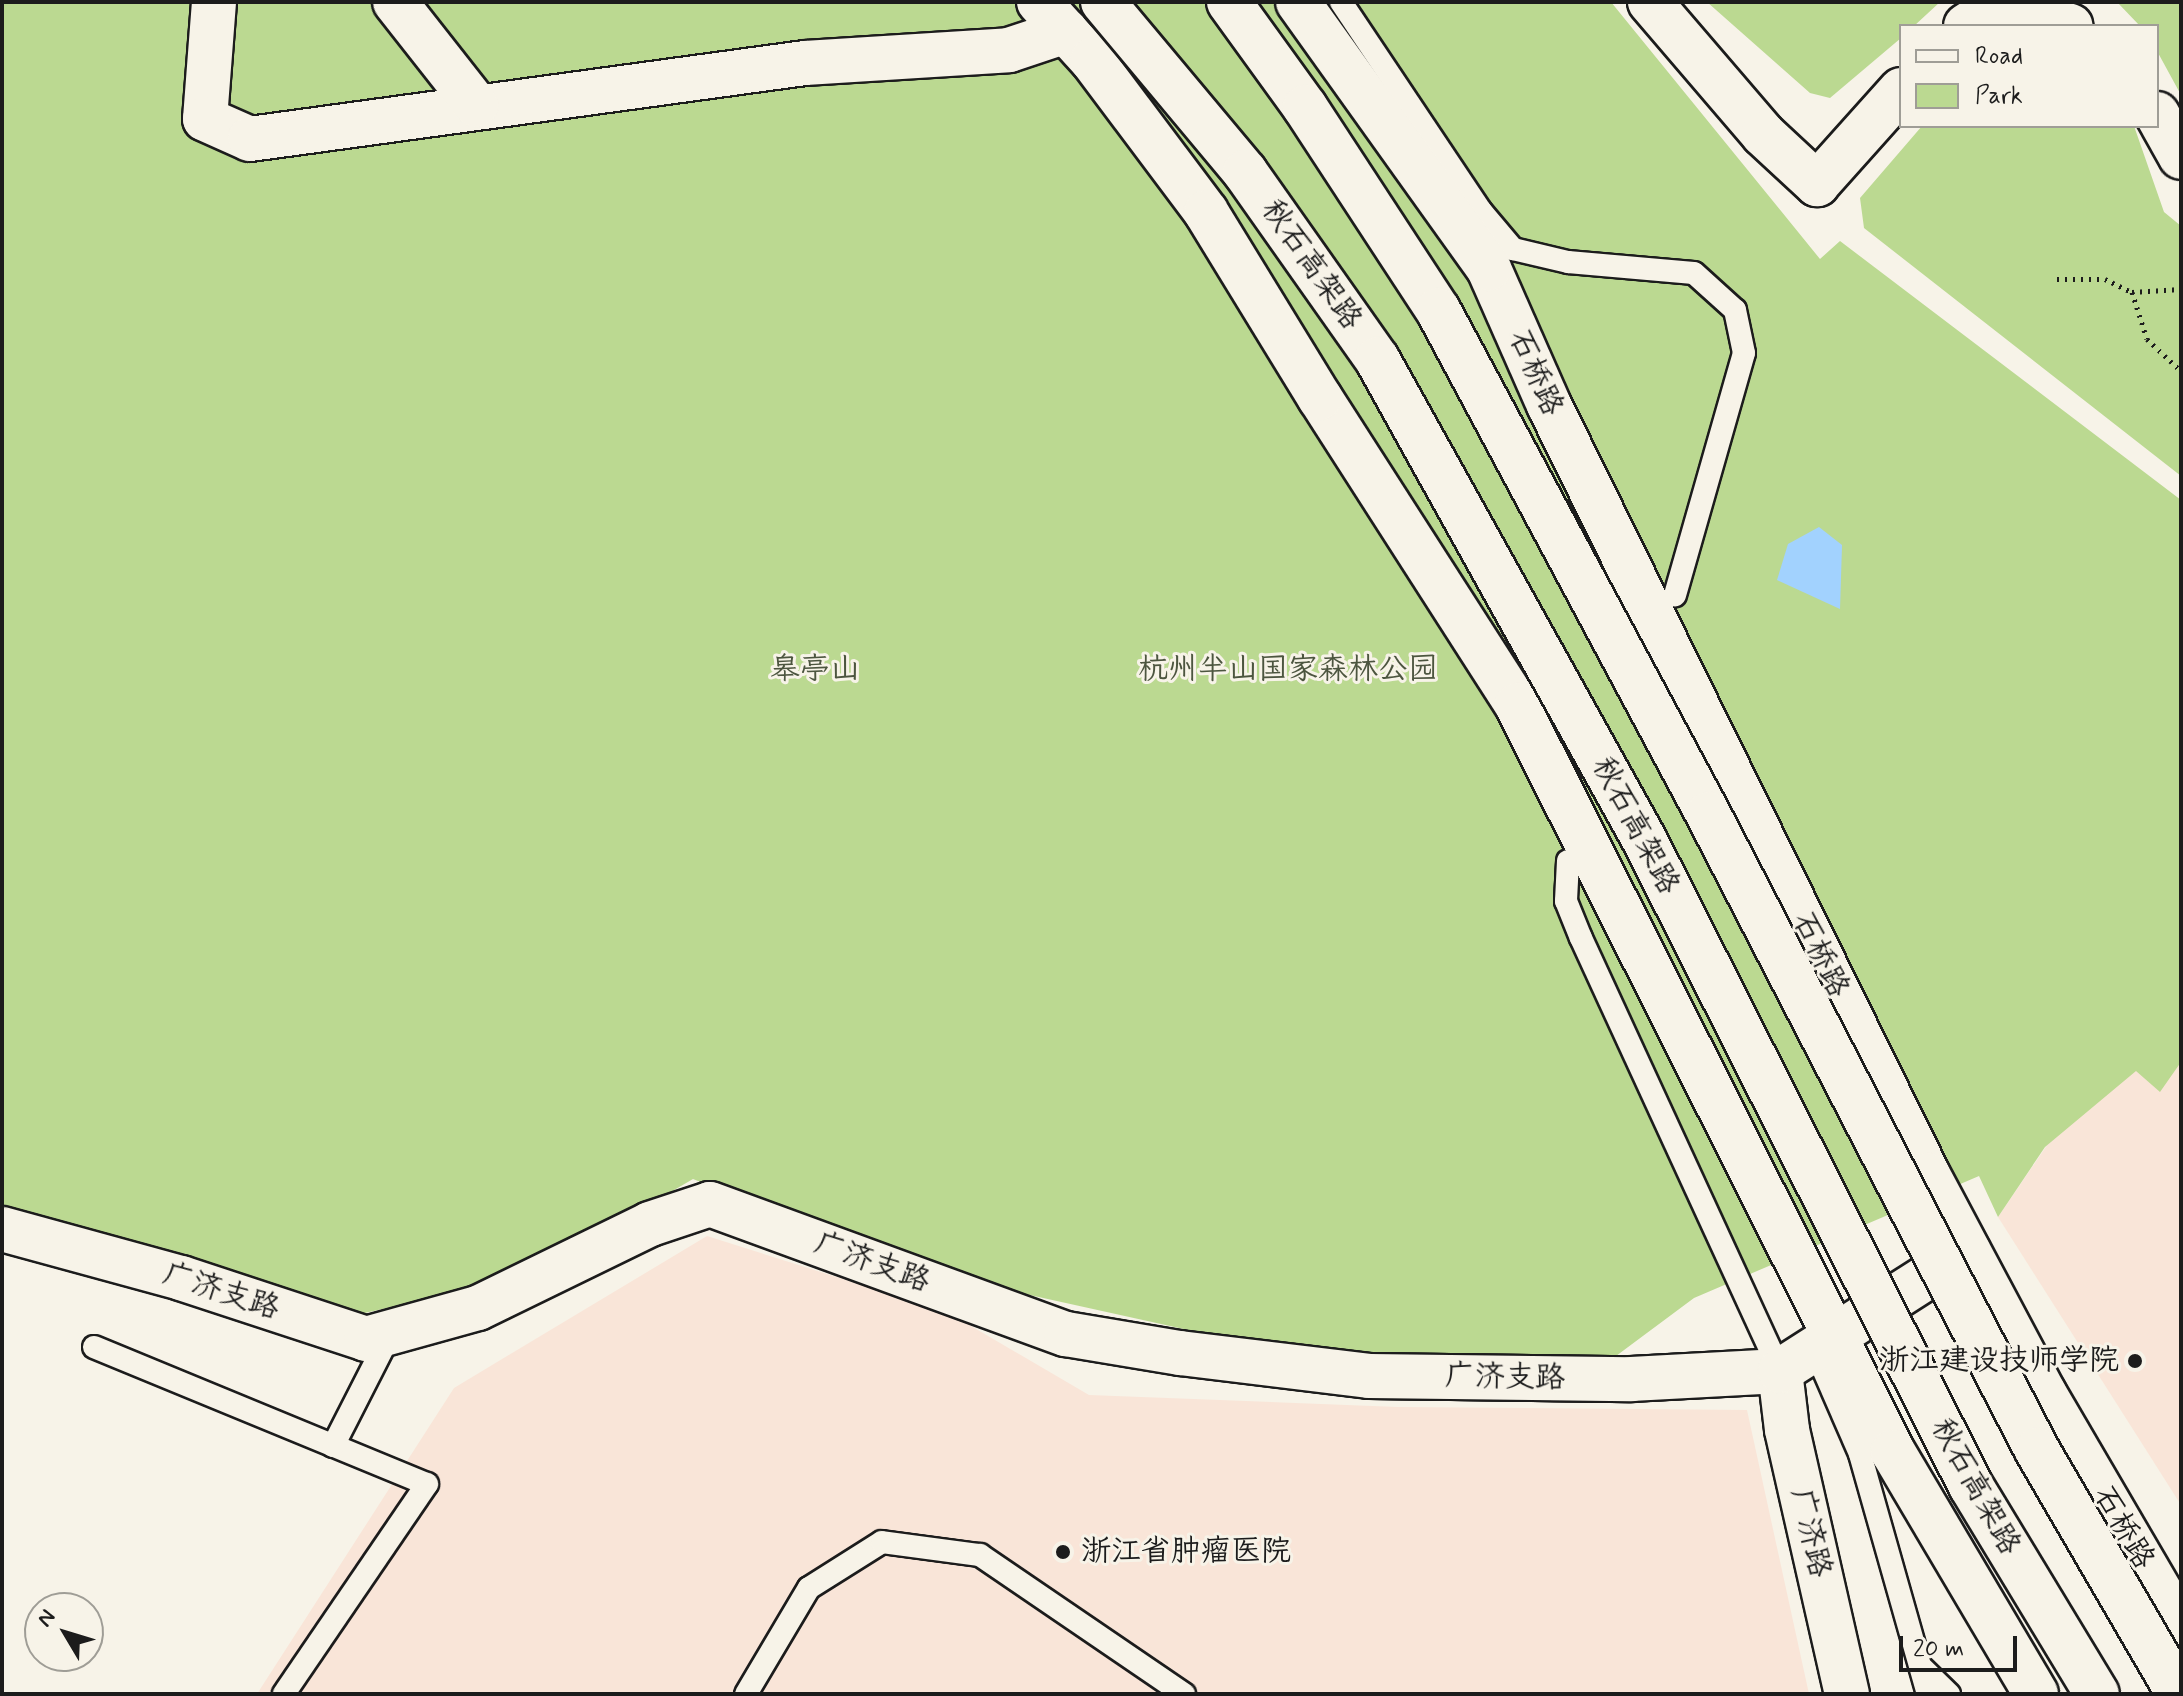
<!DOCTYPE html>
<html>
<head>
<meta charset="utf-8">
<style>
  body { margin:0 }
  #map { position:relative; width:2183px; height:1696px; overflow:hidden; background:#f7f3e8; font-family:Mynerve,"LXGW WenKai TC",sans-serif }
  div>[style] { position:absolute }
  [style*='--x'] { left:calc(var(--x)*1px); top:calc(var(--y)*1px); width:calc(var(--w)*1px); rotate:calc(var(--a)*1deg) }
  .built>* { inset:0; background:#f9e5d8 }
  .green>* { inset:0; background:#bbd991 }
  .water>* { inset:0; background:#a2d2fe }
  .path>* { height:5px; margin-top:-2.5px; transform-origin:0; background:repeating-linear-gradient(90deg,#1c1c1c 0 2px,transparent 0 8px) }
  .roads { filter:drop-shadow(2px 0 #1c1c1c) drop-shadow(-2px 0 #1c1c1c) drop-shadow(0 2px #1c1c1c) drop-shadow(0 -2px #1c1c1c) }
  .service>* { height:22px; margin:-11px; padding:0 11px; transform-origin:11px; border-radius:11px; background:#f7f3e8 }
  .minor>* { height:44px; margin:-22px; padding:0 22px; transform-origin:22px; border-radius:22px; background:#f7f3e8 }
  .primary>* { height:44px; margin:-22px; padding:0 22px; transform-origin:22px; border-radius:22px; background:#f7f3e8 }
  .trunk>* { height:44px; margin:-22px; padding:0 22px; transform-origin:22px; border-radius:22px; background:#f7f3e8 }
  .bridges { filter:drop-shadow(2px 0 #1c1c1c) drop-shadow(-2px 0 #1c1c1c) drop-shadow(0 2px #1c1c1c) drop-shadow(0 -2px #1c1c1c) }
  .trunk-bridge>* { height:44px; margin:-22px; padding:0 22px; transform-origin:22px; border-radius:22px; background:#f7f3e8 }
  .dots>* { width:22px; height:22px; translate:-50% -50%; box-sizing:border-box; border:4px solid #f7f3e8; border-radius:50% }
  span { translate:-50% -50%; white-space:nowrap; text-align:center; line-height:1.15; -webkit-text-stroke:6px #f7f3e8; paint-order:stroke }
  .street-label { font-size:30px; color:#1c1c1c }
  .park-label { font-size:30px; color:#4c553f }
  .poi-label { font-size:30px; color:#1c1c1c }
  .right { translate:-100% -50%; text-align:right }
  .left { translate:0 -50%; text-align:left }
  .frame { position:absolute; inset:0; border:4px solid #1c1c1c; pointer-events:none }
  .legend { position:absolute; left:1899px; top:24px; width:260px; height:104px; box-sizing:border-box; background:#f7f3e8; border:2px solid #9f9d96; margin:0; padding:10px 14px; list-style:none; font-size:24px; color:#1c1c1c }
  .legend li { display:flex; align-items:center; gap:16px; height:40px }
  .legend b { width:40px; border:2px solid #9f9d96 }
  .north { position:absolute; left:24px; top:1592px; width:80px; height:80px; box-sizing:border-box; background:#f7f3e8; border:2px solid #9f9d96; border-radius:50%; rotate:308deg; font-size:22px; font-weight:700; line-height:32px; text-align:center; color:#1c1c1c }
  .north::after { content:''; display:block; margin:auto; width:28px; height:36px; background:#1c1c1c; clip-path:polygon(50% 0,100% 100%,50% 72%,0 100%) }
  .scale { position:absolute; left:1899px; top:1636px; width:118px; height:36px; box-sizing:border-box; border:4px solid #1c1c1c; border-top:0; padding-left:10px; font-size:24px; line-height:28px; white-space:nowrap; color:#1c1c1c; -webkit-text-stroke:6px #f7f3e8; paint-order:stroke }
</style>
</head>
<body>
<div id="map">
  <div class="built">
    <div style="clip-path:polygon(2181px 949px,2181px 1505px,1998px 1217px)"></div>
    <div style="clip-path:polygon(707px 1236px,947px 1312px,1089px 1395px,1398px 1407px,1747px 1410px,1809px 1694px,257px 1694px,454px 1388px)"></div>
  </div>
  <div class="green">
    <div style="clip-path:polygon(2px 2px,1611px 2px,1820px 259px,1840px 241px,2181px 500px,2181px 1062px,2160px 1092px,2136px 1071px,2045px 1147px,1998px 1217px,1979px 1176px,1694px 1298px,1616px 1356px,1333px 1362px,926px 1272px,693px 1179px,523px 1278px,351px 1316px,114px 1237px,2px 1208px)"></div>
    <div style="clip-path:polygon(1707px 2px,1940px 2px,1914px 26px,1901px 26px,1901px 38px,1830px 98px,1810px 93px)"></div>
    <div style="clip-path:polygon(2117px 2px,2181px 2px,2181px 95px,2157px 51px,2157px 26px,2140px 26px)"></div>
    <div style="clip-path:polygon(1922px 126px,2134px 126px,2164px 212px,2181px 226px,2181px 476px,1864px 228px,1860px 198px)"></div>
  </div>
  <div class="water">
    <div style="clip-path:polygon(1819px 527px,1842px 545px,1840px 609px,1777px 580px,1788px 544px)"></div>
  </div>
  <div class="path">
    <div style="--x:2057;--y:279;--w:48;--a:0"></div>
    <div style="--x:2105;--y:279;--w:30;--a:26"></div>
    <div style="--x:2132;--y:292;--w:49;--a:-3.5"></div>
    <div style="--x:2132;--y:292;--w:49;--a:72.3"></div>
    <div style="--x:2147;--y:339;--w:47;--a:43.3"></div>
  </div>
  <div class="roads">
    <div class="service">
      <div style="--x:1341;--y:2;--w:252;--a:56.2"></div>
      <div style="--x:1481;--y:211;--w:50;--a:49.9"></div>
      <div style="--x:1513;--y:249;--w:57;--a:13.3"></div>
      <div style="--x:1568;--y:262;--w:126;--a:5"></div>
      <div style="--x:1694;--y:273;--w:55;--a:42.1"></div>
      <div style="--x:1735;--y:310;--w:44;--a:78.2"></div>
      <div style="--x:1744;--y:353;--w:252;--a:105.9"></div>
      <div style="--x:1568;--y:861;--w:40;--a:92.9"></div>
      <div style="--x:1566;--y:901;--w:40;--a:68"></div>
      <div style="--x:1581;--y:938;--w:477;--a:65.3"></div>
      <div style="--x:94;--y:1347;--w:360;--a:22.4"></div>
      <div style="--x:427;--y:1484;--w:254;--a:124.3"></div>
      <div style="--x:1814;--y:1348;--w:116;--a:66.5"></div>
      <div style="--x:1860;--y:1454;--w:249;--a:74.2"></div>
      <div style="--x:333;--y:1446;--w:128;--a:-63"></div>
      <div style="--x:1921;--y:1667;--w:39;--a:44"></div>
      <div style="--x:746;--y:1694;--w:123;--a:-59.3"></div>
      <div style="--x:809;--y:1588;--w:86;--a:-32.2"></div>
      <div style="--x:882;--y:1542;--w:99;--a:7.6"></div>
      <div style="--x:980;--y:1555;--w:247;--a:34.3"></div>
    </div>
    <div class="minor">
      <div style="--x:214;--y:2;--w:117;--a:94.4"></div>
      <div style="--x:205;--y:119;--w:49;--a:24"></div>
      <div style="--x:250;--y:139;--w:560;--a:-7.8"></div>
      <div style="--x:805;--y:63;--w:204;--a:-3.6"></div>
      <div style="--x:1009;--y:50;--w:60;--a:-18.4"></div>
      <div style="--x:395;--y:2;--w:131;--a:51.8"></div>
      <div style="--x:1650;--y:2;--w:174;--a:49.4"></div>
      <div style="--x:1763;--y:134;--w:74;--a:42.8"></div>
      <div style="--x:1817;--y:184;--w:126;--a:-48.2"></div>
      <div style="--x:1966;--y:26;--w:20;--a:-33"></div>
      <div style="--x:1983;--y:15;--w:55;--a:1"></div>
      <div style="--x:2038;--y:16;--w:34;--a:17"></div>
      <div style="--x:2157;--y:114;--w:49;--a:60.8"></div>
      <div style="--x:2;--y:1229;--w:186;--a:15.3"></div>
      <div style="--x:181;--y:1278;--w:195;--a:18.2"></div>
      <div style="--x:366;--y:1339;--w:116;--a:-15.5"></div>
      <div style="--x:478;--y:1308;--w:191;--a:-26"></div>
      <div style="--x:650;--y:1224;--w:63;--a:-18.4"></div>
      <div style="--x:710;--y:1204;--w:379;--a:20.1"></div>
      <div style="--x:1066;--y:1334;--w:116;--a:9.5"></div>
      <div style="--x:1180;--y:1353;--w:190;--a:6.9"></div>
      <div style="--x:1369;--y:1376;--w:262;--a:0.7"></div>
      <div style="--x:1631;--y:1379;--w:149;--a:-3.1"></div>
      <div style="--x:1780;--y:1371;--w:59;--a:83.2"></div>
      <div style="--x:1787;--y:1430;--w:271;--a:77.2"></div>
      <div style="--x:1780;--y:1371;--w:223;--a:-32.6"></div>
    </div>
    <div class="primary">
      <div style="--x:1489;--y:269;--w:149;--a:66.2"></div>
      <div style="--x:1549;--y:405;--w:858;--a:63.79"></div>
      <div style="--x:1928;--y:1175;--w:247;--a:62"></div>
      <div style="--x:2044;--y:1393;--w:271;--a:59.7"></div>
      <div style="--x:1320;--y:398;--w:365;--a:57.3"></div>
      <div style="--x:1517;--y:705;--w:836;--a:63.28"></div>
      <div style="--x:1893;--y:1452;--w:281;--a:59.4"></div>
    </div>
    <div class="trunk">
      <div style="--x:1039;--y:2;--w:79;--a:47.6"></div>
      <div style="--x:1092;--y:60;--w:190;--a:53.1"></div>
      <div style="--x:1206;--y:212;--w:218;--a:58.5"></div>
      <div style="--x:1298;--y:2;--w:328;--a:54.4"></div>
    </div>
  </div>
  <div class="bridges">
    <div class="trunk-bridge">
      <div style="--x:1103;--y:2;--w:222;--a:50.1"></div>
      <div style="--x:1245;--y:172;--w:229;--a:54.8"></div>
      <div style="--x:1377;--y:359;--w:549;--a:60.92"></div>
      <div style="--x:1644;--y:839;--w:725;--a:63.19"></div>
      <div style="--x:1971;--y:1486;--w:243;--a:58.8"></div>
      <div style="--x:1229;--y:2;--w:130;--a:54.1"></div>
      <div style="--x:1305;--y:107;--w:243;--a:56.8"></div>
      <div style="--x:1438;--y:310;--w:572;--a:61.82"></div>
      <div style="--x:1708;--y:814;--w:716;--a:62.65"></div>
      <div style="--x:2037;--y:1450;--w:282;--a:59.8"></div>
    </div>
  </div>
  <div class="dots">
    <div style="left:2135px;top:1361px;background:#1c1c1c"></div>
    <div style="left:1063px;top:1552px;background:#1c1c1c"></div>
  </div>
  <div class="street-label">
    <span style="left:1311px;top:265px;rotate:55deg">秋石高架路</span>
    <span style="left:1535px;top:373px;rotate:66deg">石桥路</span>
    <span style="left:1635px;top:826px;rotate:62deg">秋石高架路</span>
    <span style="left:1820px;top:955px;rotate:64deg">石桥路</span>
    <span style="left:872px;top:1263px;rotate:20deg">广济支路</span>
    <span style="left:221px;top:1292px;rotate:18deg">广济支路</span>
    <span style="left:1505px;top:1378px;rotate:1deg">广济支路</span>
    <span style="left:1975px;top:1487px;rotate:61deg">秋石高架路</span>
    <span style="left:2123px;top:1528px;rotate:60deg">石桥路</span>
    <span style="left:1810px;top:1533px;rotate:77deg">广济路</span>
  </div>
  <div class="park-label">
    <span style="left:815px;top:670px">皋亭山</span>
    <span style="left:1288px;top:670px">杭州半山国家森林公园</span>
  </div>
  <div class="poi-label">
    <span class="right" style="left:2119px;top:1361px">浙江建设技师学院</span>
    <span class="left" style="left:1081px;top:1552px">浙江省肿瘤医院</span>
  </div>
  <div class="frame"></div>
  <ul class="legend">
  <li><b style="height:10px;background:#f7f3e8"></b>Road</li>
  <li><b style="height:22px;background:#bbd991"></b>Park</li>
  </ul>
  <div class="north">N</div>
  <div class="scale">20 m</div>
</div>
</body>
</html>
